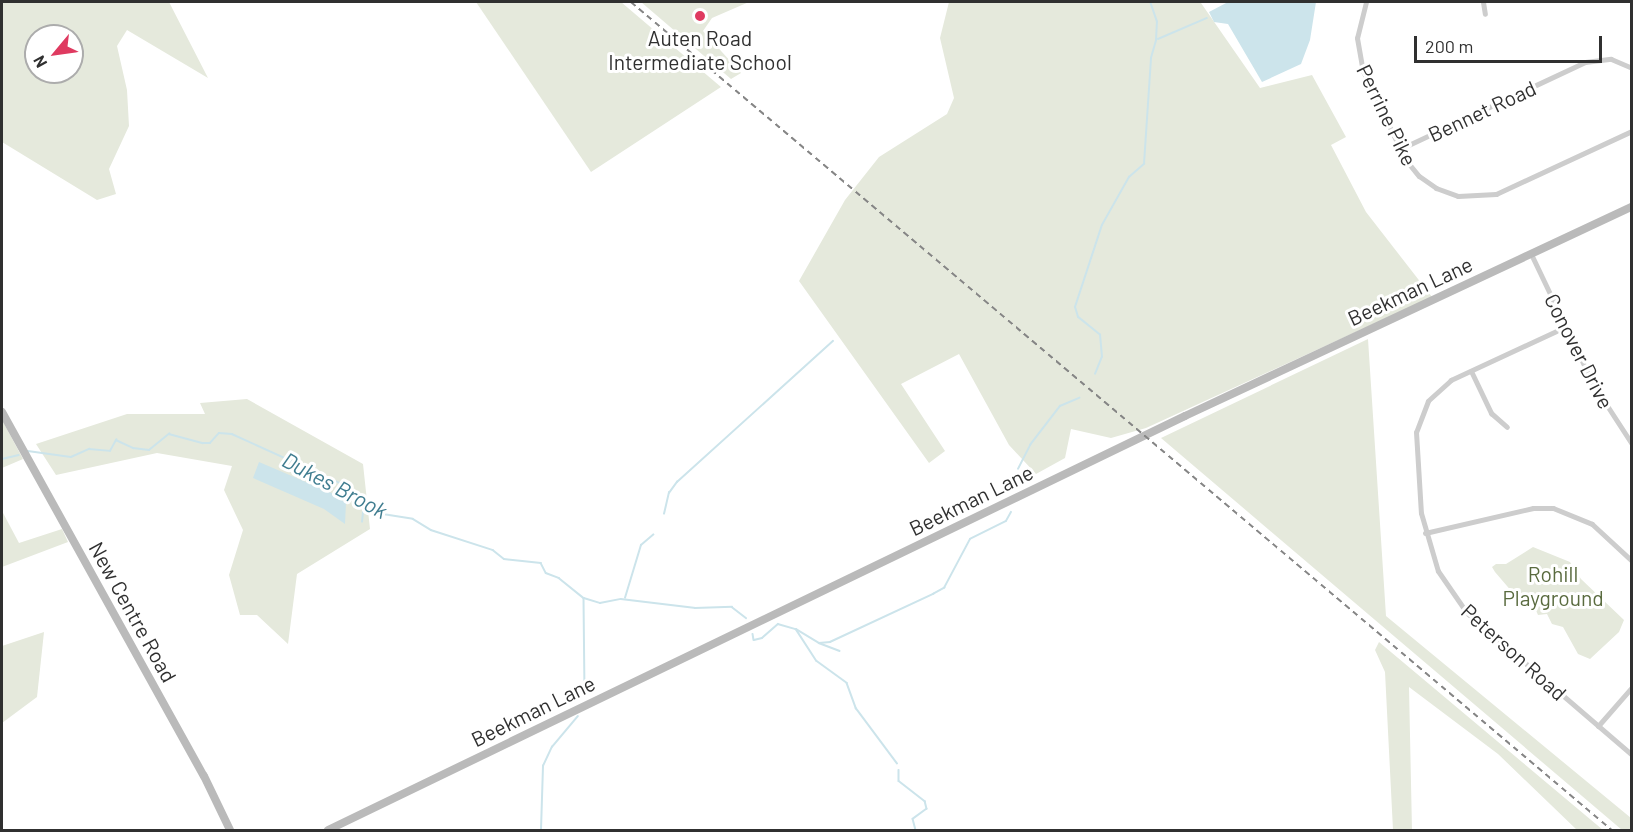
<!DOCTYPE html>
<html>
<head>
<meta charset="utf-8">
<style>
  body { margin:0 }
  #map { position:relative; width:1633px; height:832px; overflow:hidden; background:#fff; font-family:Barlow,sans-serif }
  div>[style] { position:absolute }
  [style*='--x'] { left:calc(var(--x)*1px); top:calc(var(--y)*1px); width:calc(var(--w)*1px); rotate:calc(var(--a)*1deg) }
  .green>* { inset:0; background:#e5e9dc }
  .water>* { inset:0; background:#cce4eb }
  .stream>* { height:1.5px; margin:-0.75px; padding:0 0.75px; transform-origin:0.75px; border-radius:0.75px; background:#cce4eb }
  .street>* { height:5px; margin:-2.5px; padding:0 2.5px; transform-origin:2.5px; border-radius:2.5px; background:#cdcdcd }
  .secondary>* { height:8px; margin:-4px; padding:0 4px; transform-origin:4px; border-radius:4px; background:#bababa }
  .rail>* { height:1.5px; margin-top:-0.75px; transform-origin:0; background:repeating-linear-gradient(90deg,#858585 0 6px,transparent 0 10.5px) }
  .dots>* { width:16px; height:16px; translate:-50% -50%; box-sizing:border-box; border:3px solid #fff; border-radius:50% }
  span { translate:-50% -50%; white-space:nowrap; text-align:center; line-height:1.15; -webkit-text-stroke:6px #fff; paint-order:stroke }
  .poi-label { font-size:21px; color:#303030 }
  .street-label { font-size:21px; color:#303030 }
  .park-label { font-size:21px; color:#5a6b3f }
  .water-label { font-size:22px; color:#407d90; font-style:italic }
  .frame { position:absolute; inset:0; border:3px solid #303030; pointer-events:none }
  .north { position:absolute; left:24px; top:24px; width:60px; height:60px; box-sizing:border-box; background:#fff; border:2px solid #acacac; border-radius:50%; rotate:241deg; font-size:16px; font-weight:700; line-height:24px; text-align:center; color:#303030 }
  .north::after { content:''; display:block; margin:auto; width:21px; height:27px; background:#df3a60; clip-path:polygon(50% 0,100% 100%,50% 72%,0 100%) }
  .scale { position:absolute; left:1414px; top:36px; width:188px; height:27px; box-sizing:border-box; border:3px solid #303030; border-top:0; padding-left:8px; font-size:18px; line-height:21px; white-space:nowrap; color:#303030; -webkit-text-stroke:4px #fff; paint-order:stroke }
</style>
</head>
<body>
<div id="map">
  <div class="green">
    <div style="clip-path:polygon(evenodd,2px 2px,169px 2px,208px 78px,127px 30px,117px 46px,127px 90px,129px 126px,109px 169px,116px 194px,97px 200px,2px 142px,2px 2px,36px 36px,72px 36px,72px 72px,36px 72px,36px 36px)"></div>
    <div style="clip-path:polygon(476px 2px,621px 2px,721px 87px,591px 172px)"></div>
    <div style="clip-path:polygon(641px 2px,749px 2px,712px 18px,703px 31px,741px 73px,731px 79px)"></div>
    <div style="clip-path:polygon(949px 2px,1204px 2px,1201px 3px,1260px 88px,1312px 75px,1346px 137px,1331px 145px,1366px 212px,1432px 297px,1146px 428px,1111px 438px,1071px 429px,1065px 458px,1036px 474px,1009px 445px,959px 354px,901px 384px,945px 451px,929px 463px,799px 281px,845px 200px,879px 157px,947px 114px,954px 98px,940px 38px)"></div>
    <div style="clip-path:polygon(1368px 339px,1386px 616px,1631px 818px,1631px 830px,1622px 830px,1161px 438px)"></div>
    <div style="clip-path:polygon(247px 399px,363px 464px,370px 529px,297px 574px,288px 644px,257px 615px,240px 615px,229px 575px,243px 530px,224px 490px,232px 466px,157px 453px,56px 475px,36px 444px,127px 414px,205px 414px,200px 403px)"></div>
    <div style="clip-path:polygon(2px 420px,23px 459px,2px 468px)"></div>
    <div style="clip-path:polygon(2px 511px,19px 543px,62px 529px,68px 542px,2px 567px)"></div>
    <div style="clip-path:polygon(1533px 547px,1570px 562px,1581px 579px,1624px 620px,1619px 632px,1590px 659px,1578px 654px,1563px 627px,1552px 624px,1547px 614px,1538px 615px,1534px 606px,1519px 600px,1495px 572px,1492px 567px,1496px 564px,1506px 564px)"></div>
    <div style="clip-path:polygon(44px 632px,37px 697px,2px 723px,2px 646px)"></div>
    <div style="clip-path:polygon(1379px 642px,1603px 830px,1577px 830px,1498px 754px,1409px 687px,1412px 830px,1393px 830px,1385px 672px,1375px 650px)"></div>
  </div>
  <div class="water">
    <div style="clip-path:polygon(1228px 2px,1316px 2px,1310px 40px,1301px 64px,1262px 82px,1228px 24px,1214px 22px,1209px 12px)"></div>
    <div style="clip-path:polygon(259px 462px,334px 494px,346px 503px,345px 524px,324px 509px,253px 478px)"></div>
  </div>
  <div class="stream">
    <div style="--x:1158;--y:39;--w:53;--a:-23.2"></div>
    <div style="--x:1095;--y:374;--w:18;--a:-68"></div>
    <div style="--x:1102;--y:357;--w:22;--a:-95"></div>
    <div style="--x:1100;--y:335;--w:28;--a:-141"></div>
    <div style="--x:1078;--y:317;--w:10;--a:-107"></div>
    <div style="--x:1075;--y:307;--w:86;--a:-71.8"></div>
    <div style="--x:1102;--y:225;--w:55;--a:-60.6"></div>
    <div style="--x:1129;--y:177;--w:20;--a:-41"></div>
    <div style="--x:1144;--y:164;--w:106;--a:-86.2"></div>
    <div style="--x:1151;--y:58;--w:19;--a:-74"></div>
    <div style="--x:1156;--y:40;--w:18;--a:-87"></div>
    <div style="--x:1157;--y:22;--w:21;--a:-109"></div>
    <div style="--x:28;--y:451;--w:43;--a:7.9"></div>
    <div style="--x:71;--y:457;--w:20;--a:-24"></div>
    <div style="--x:89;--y:449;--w:21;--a:5"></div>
    <div style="--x:110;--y:451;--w:13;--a:-61"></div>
    <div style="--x:116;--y:440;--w:19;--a:25"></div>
    <div style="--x:133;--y:448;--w:16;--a:7"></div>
    <div style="--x:149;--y:450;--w:26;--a:-39"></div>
    <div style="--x:169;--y:434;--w:35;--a:15"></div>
    <div style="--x:203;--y:443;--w:7;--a:0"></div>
    <div style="--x:210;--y:443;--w:13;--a:-48"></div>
    <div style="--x:219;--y:433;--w:13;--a:4"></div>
    <div style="--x:232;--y:434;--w:119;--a:24.4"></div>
    <div style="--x:340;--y:483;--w:27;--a:45"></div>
    <div style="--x:359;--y:502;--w:17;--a:7"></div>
    <div style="--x:376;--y:504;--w:12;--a:55"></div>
    <div style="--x:383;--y:514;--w:30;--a:9"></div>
    <div style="--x:413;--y:519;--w:21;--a:31"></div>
    <div style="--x:431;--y:530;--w:65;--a:17.9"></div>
    <div style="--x:493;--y:550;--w:14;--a:39"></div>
    <div style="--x:504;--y:559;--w:37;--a:6"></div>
    <div style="--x:541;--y:563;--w:11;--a:63"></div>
    <div style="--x:546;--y:573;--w:14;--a:21"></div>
    <div style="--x:559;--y:578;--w:32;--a:39"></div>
    <div style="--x:584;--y:598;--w:17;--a:17"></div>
    <div style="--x:600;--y:603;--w:21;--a:-11"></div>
    <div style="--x:621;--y:599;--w:75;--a:6.9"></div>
    <div style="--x:695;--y:608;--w:37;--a:-2"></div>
    <div style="--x:732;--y:607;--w:18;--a:38"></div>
    <div style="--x:2;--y:459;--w:17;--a:-13"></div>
    <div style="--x:1018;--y:469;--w:27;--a:-63"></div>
    <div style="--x:1030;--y:445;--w:49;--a:-52.4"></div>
    <div style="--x:1060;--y:406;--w:21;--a:-23"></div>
    <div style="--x:664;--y:514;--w:22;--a:-77"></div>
    <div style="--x:669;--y:493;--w:14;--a:-54"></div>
    <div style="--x:677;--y:482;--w:210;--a:-42.1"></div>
    <div style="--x:362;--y:522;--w:19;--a:-84"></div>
    <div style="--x:584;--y:598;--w:98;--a:89.4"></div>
    <div style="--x:625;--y:598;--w:55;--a:-73.2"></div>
    <div style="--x:641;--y:545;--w:16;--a:-40"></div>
    <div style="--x:796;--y:629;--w:27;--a:31"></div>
    <div style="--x:819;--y:643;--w:11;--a:-5"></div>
    <div style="--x:830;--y:642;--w:114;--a:-25"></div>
    <div style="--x:933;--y:594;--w:13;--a:-29"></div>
    <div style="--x:944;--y:588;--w:55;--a:-62"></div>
    <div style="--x:970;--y:539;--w:40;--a:-26.6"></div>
    <div style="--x:1006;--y:521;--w:10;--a:-61"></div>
    <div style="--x:753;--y:634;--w:6;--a:81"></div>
    <div style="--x:754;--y:640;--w:8;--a:-14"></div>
    <div style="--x:762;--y:638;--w:21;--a:-41"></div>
    <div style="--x:778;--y:624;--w:19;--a:16"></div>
    <div style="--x:796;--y:629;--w:38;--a:57"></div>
    <div style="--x:817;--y:661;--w:37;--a:36"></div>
    <div style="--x:847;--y:683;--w:27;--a:70"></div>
    <div style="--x:856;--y:708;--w:69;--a:53.3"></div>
    <div style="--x:819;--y:643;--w:22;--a:21"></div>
    <div style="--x:899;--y:770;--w:11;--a:90"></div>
    <div style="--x:899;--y:781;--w:33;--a:38"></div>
    <div style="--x:925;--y:801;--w:8;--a:76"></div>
    <div style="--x:927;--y:809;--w:17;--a:144"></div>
    <div style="--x:913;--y:819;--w:11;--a:75"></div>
    <div style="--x:541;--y:830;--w:64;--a:-88.2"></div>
    <div style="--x:543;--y:766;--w:21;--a:-65"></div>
    <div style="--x:552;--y:747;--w:40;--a:-50"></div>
  </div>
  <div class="street">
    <div style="--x:1366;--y:2;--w:37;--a:104"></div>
    <div style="--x:1357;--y:38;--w:34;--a:80"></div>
    <div style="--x:1363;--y:71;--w:98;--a:64.5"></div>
    <div style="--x:1405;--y:159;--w:22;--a:51"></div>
    <div style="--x:1419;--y:176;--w:21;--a:35"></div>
    <div style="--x:1436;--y:188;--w:23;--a:20"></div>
    <div style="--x:1458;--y:196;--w:38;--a:-3"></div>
    <div style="--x:1496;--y:194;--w:150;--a:-24.9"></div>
    <div style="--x:1483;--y:2;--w:12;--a:81"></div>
    <div style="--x:1400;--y:149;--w:204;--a:-25.2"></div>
    <div style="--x:1585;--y:62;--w:26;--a:-7"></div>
    <div style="--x:1611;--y:59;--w:23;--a:23"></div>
    <div style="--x:1531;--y:254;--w:144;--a:64.5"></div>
    <div style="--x:1593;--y:384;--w:72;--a:57"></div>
    <div style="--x:1565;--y:327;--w:126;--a:155.1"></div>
    <div style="--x:1451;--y:380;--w:31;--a:138"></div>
    <div style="--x:1428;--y:401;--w:33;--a:111"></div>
    <div style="--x:1416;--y:432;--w:81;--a:86.5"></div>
    <div style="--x:1421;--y:513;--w:60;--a:73.7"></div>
    <div style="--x:1438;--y:571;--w:51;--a:55.4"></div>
    <div style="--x:1467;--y:613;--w:218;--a:40.7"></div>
    <div style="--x:1471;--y:371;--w:47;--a:64.5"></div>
    <div style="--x:1491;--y:413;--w:21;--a:41"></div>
    <div style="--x:1425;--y:533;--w:111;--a:-13"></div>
    <div style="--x:1533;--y:508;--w:20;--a:0"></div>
    <div style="--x:1553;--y:508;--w:42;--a:22.3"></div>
    <div style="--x:1592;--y:524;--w:54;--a:42.8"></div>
    <div style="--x:1598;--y:726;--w:52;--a:-48.9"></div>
  </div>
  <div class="secondary">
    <div style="--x:2;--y:412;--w:416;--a:61"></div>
    <div style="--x:204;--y:776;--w:60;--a:64.3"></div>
    <div style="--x:328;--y:830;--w:952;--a:-25.78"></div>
    <div style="--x:1185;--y:416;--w:493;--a:-25.1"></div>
  </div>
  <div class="rail">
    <div style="--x:631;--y:2;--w:1284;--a:40.17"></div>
  </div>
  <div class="dots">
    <div style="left:700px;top:16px;background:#df3a60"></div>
  </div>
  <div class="poi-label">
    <span style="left:700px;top:50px">Auten Road<br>Intermediate School</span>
  </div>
  <div class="street-label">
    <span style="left:1482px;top:111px;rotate:-25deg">Bennet Road</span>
    <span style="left:1387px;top:115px;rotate:64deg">Perrine Pike</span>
    <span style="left:1410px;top:291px;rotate:-25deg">Beekman Lane</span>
    <span style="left:1579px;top:351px;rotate:63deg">Conover Drive</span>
    <span style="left:971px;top:500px;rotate:-26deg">Beekman Lane</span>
    <span style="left:133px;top:612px;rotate:61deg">New Centre Road</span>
    <span style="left:1514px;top:652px;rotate:42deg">Peterson Road</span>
    <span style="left:533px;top:711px;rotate:-26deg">Beekman Lane</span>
  </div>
  <div class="park-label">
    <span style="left:1553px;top:586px">Rohill<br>Playground</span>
  </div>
  <div class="water-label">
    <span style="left:335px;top:485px;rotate:28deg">Dukes Brook</span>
  </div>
  <div class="frame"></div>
  <div class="north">N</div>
  <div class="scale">200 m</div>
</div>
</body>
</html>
